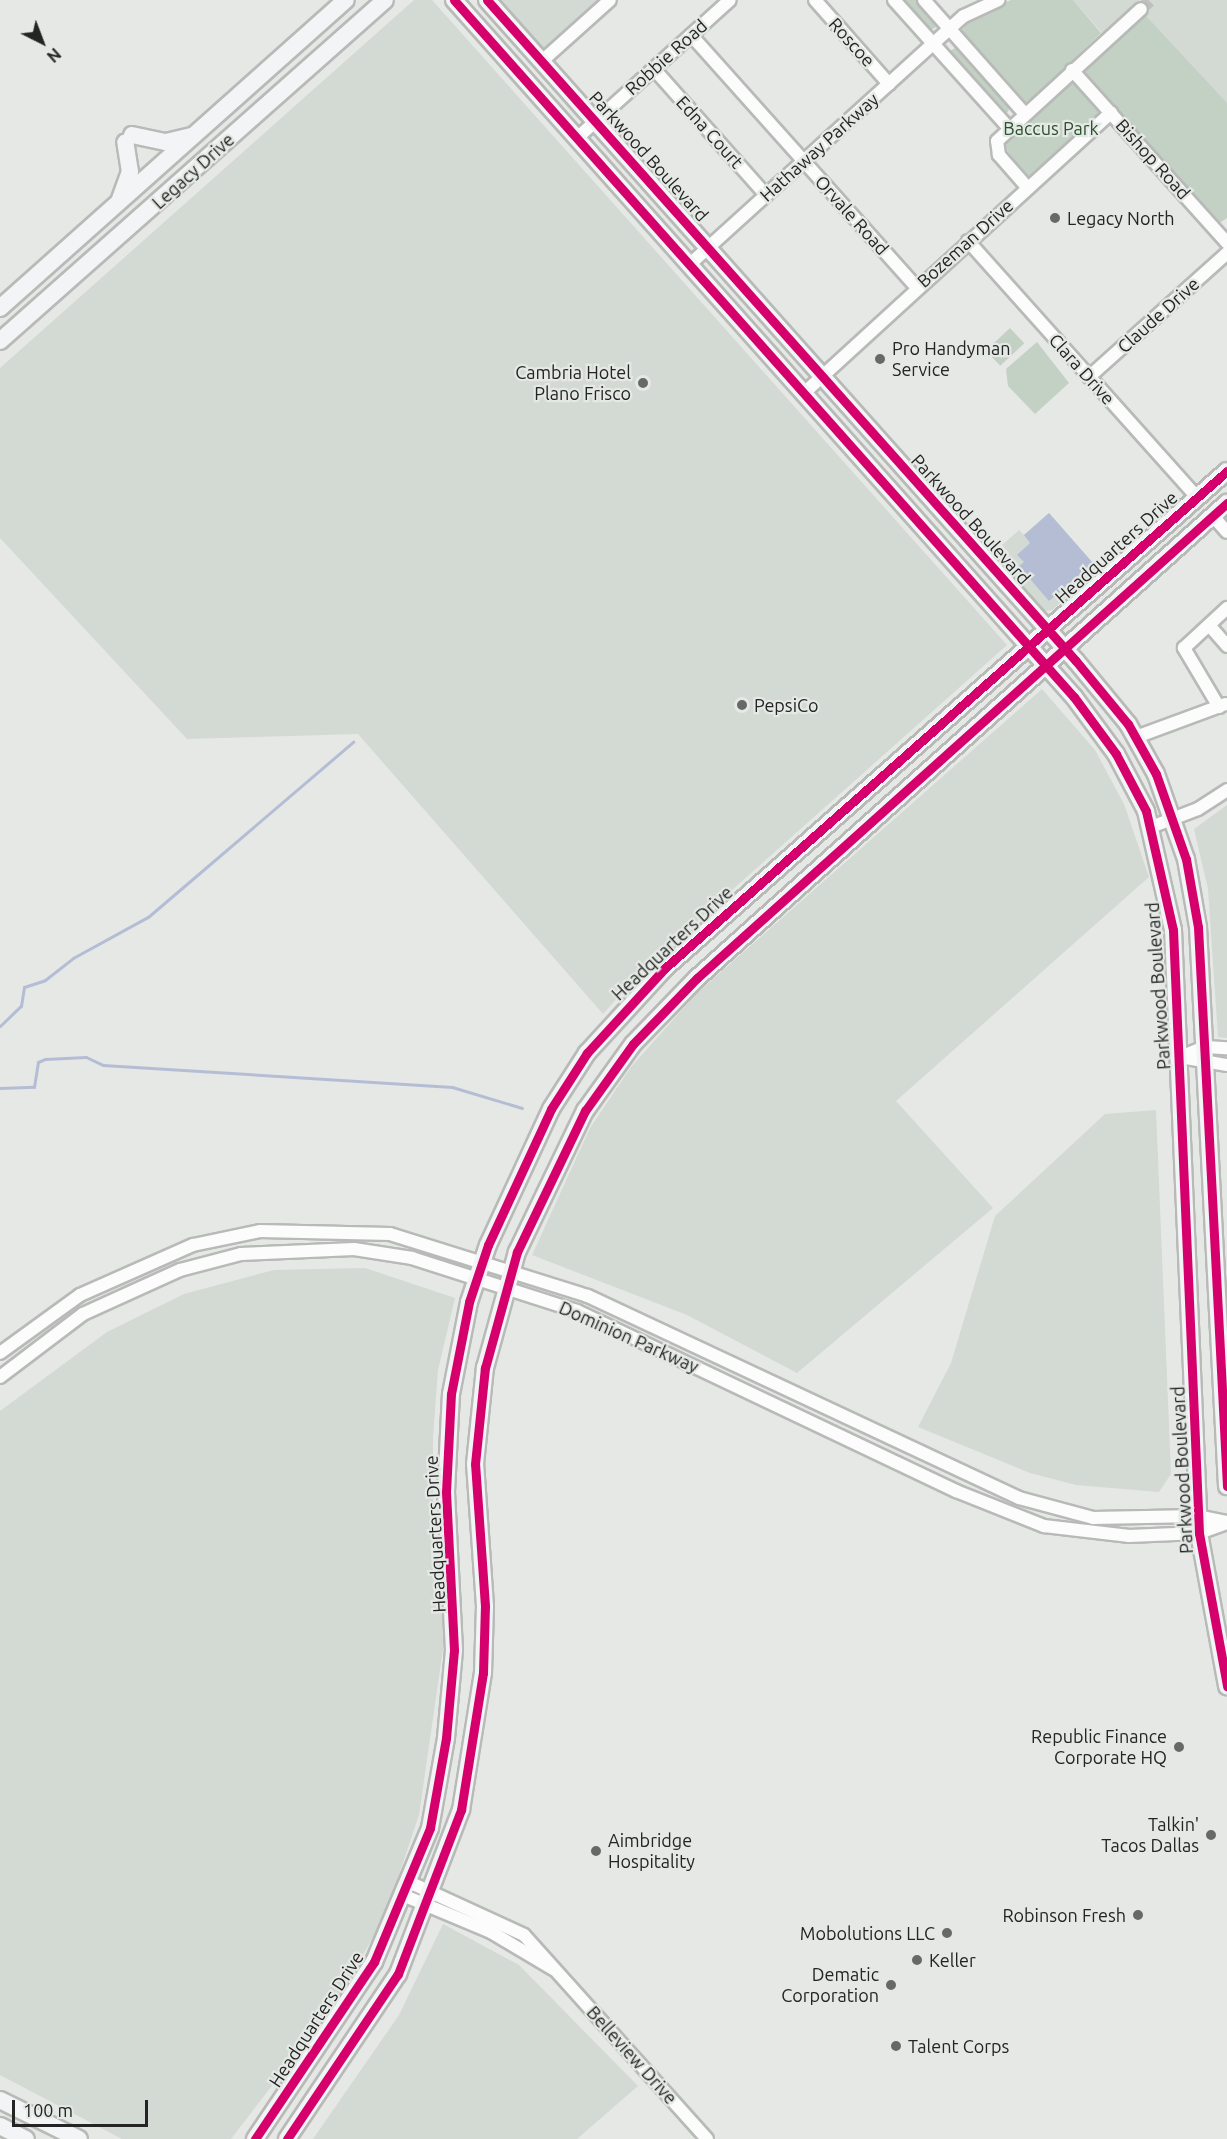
<!DOCTYPE html>
<html>
<head>
<meta charset="utf-8">
<style>
  body { margin:0 }
  #map { position:relative; width:1227px; height:2139px; overflow:hidden; background:#e6e8e6; font-family:Ubuntu,sans-serif }
  div>[style] { position:absolute }
  [style*='--x'] { left:calc(var(--x)*1px); top:calc(var(--y)*1px); width:calc(var(--w)*1px); rotate:calc(var(--a)*1deg) }
  .built>* { inset:0; background:#d3d9d3 }
  .green>* { inset:0; background:#c3d0c4; transform-origin:0 0 }
  .water>* { inset:0; background:#b5bdd4 }
  .stream>* { height:3px; margin:-1.5px; padding:0 1.5px; transform-origin:1.5px; border-radius:1.5px; background:#b5bdd4 }
  .minor-tunnel>* { height:12px; margin-top:-6px; transform-origin:0; background:repeating-linear-gradient(90deg,#bfc1bf 0 12px,transparent 0 18px) }
  .roads { filter:drop-shadow(2px 0 #b8bab8) drop-shadow(-2px 0 #b8bab8) drop-shadow(0 2px #b8bab8) drop-shadow(0 -2px #b8bab8) }
  .minor>* { height:12px; margin:-6px; padding:0 6px; transform-origin:6px; border-radius:6px; background:#fbfcfb }
  .major>* { height:16px; margin:-8px; padding:0 8px; transform-origin:8px; border-radius:8px; background:#f3f4f6 }
  .cycleway>* { height:9px; margin:-4.5px; padding:0 4.5px; transform-origin:4.5px; border-radius:4.5px; background:#d6006c }
  .dots>* { width:16px; height:16px; translate:-50% -50%; box-sizing:border-box; border:3px solid #e5e9e5; border-radius:50% }
  span { translate:-50% -50%; white-space:nowrap; text-align:center; line-height:1.15; -webkit-text-stroke:4.5px #e5e9e5; paint-order:stroke }
  .street-label { font-size:18px; color:#232423 }
  .park-label { font-size:18px; color:#29522c }
  .poi-label { font-size:18px; color:#232423 }
  .left { translate:0 -50%; text-align:left }
  .right { translate:-100% -50%; text-align:right }
  .north { position:absolute; left:12px; top:12px; width:60px; height:60px; -webkit-text-stroke:4px #e5e9e5; paint-order:stroke; rotate:138deg; font-size:16px; font-weight:700; line-height:24px; text-align:center; color:#232423 }
  .north::after { content:''; display:block; margin:auto; width:21px; height:27px; background:#232423; clip-path:polygon(50% 0,100% 100%,50% 72%,0 100%) }
  .scale { position:absolute; left:12px; top:2100px; width:136px; height:27px; box-sizing:border-box; border:3px solid #232423; border-top:0; padding-left:8px; font-size:18px; line-height:21px; white-space:nowrap; color:#232423; -webkit-text-stroke:4px #e5e9e5; paint-order:stroke }
</style>
</head>
<body>
<div id="map">
  <div class="built">
    <div style="clip-path:polygon(414px 0,432px 0,1007px 645px,639px 973px,603px 1014px,358px 734px,187px 739px,0 538px,0 368px)"></div>
    <div style="clip-path:polygon(501px 0,604px 0,544px 49px)"></div>
    <div style="clip-path:polygon(1073px 0,1227px 0,1227px 103px,1111px 43px)"></div>
    <div style="clip-path:polygon(1049px 513px,1098px 569px,1052px 610px,1042px 612px,997px 563px,1009px 553px,1002px 545px,1019px 530px,1024px 535px)"></div>
    <div style="clip-path:polygon(1042px 689px,1095px 750px,1124px 804px,1149px 877px,896px 1101px,993px 1208px,797px 1373px,687px 1315px,532px 1255px,590px 1128px,631px 1067px,697px 993px)"></div>
    <div style="clip-path:polygon(1227px 805px,1227px 1038px,1218px 1037px,1208px 889px,1194px 829px)"></div>
    <div style="clip-path:polygon(1156px 1110px,1171px 1474px,1159px 1492px,1076px 1485px,1030px 1473px,918px 1427px,951px 1363px,995px 1216px,1105px 1114px)"></div>
    <div style="clip-path:polygon(365px 1268px,455px 1298px,438px 1370px,433px 1437px,433px 1521px,445px 1635px,419px 1815px,385px 1916px,337px 2001px,231px 2139px,122px 2139px,0 2075px,0 1411px,107px 1332px,184px 1294px,274px 1270px)"></div>
    <div style="clip-path:polygon(443px 1924px,519px 1965px,638px 2086px,577px 2139px,313px 2139px,399px 2015px)"></div>
  </div>
  <div class="green">
    <div style="clip-path:polygon(899px 0,918px 0,936px 27px,929px 31px)"></div>
    <div style="clip-path:polygon(1011px 0,1073px 0,1101px 33px,1026px 104px,960px 33px,973px 16px)"></div>
    <div style="clip-path:polygon(1144px 14px,1227px 103px,1227px 218px,1221px 222px,1214px 221px,1083px 73px)"></div>
    <div style="clip-path:polygon(959px 46px,1010px 105px,1008px 112px,1002px 114px,948px 52px)"></div>
    <div style="clip-path:polygon(1071px 81px,1099px 107px,1099px 117px,1034px 176px,1023px 175px,1002px 142px)"></div>
    <div style="left:1010px;top:328px;width:21px;height:33px;rotate:47deg"></div>
    <div style="clip-path:polygon(1037px 342px,1069px 383px,1035px 414px,1008px 386px,1006px 369px)"></div>
  </div>
  <div class="water">
    <div style="clip-path:polygon(1049px 513px,1093px 563px,1049px 601px,1019px 566px,1024px 562px,1017px 555px,1030px 543px,1024px 535px)"></div>
  </div>
  <div class="stream">
    <div style="--x:0;--y:1026;--w:29;--a:-44"></div>
    <div style="--x:21;--y:1006;--w:19;--a:-81"></div>
    <div style="--x:24;--y:987;--w:22;--a:-18"></div>
    <div style="--x:45;--y:980;--w:36;--a:-38"></div>
    <div style="--x:73;--y:958;--w:85;--a:-28.7"></div>
    <div style="--x:148;--y:917;--w:270;--a:-40.5"></div>
    <div style="--x:0;--y:1088;--w:34;--a:-2"></div>
    <div style="--x:34;--y:1087;--w:25;--a:-81"></div>
    <div style="--x:38;--y:1062;--w:8;--a:-23"></div>
    <div style="--x:45;--y:1059;--w:41;--a:-2.8"></div>
    <div style="--x:86;--y:1057;--w:19;--a:25"></div>
    <div style="--x:103;--y:1065;--w:350;--a:3.6"></div>
    <div style="--x:452;--y:1087;--w:73;--a:16.7"></div>
  </div>
  <div class="minor-tunnel">
    <div style="--x:1141;--y:9;--w:13;--a:-42"></div>
  </div>
  <div class="roads">
    <div class="minor">
      <div style="--x:815;--y:0;--w:112;--a:48.6"></div>
      <div style="--x:894;--y:0;--w:172;--a:48.1"></div>
      <div style="--x:924;--y:0;--w:152;--a:48.5"></div>
      <div style="--x:691;--y:35;--w:338;--a:48.2"></div>
      <div style="--x:542;--y:61;--w:91;--a:-41.9"></div>
      <div style="--x:654;--y:69;--w:169;--a:48.4"></div>
      <div style="--x:1072;--y:70;--w:232;--a:48.1"></div>
      <div style="--x:576;--y:139;--w:207;--a:-42.1"></div>
      <div style="--x:1027;--y:187;--w:43;--a:-131.2"></div>
      <div style="--x:999;--y:155;--w:14;--a:-98"></div>
      <div style="--x:997;--y:141;--w:195;--a:-42.5"></div>
      <div style="--x:968;--y:241;--w:343;--a:48.2"></div>
      <div style="--x:689;--y:265;--w:371;--a:-42.2"></div>
      <div style="--x:964;--y:16;--w:38;--a:-25"></div>
      <div style="--x:1089;--y:377;--w:186;--a:-41.9"></div>
      <div style="--x:804;--y:393;--w:416;--a:-42.4"></div>
      <div style="--x:1213;--y:516;--w:21;--a:49"></div>
      <div style="--x:1209;--y:625;--w:28;--a:49"></div>
      <div style="--x:1219;--y:707;--w:69;--a:-120.7"></div>
      <div style="--x:1184;--y:648;--w:59;--a:-42.9"></div>
      <div style="--x:1136;--y:737;--w:95;--a:-20.3"></div>
      <div style="--x:1151;--y:827;--w:50;--a:-21"></div>
      <div style="--x:1198;--y:809;--w:35;--a:-33"></div>
      <div style="--x:1180;--y:1057;--w:27;--a:-22"></div>
      <div style="--x:1205;--y:1047;--w:22;--a:3"></div>
      <div style="--x:1180;--y:1057;--w:48;--a:9.7"></div>
      <div style="--x:0;--y:1353;--w:99;--a:-35.9"></div>
      <div style="--x:80;--y:1295;--w:124;--a:-23.9"></div>
      <div style="--x:193;--y:1245;--w:68;--a:-11.8"></div>
      <div style="--x:260;--y:1231;--w:130;--a:1.3"></div>
      <div style="--x:390;--y:1234;--w:207;--a:17.4"></div>
      <div style="--x:588;--y:1296;--w:476;--a:25.1"></div>
      <div style="--x:1019;--y:1498;--w:77;--a:15.1"></div>
      <div style="--x:1093;--y:1518;--w:105;--a:-1.1"></div>
      <div style="--x:1198;--y:1516;--w:30;--a:12"></div>
      <div style="--x:0;--y:1377;--w:104;--a:-37.2"></div>
      <div style="--x:83;--y:1314;--w:107;--a:-24.4"></div>
      <div style="--x:180;--y:1270;--w:63;--a:-14.7"></div>
      <div style="--x:241;--y:1254;--w:113;--a:-2.5"></div>
      <div style="--x:354;--y:1249;--w:59;--a:8.8"></div>
      <div style="--x:412;--y:1258;--w:173;--a:17.8"></div>
      <div style="--x:577;--y:1311;--w:420;--a:25.4"></div>
      <div style="--x:956;--y:1491;--w:95;--a:21.7"></div>
      <div style="--x:1044;--y:1526;--w:86;--a:6.7"></div>
      <div style="--x:1129;--y:1536;--w:70;--a:-2.5"></div>
      <div style="--x:1199;--y:1533;--w:30;--a:-20"></div>
      <div style="--x:411;--y:1883;--w:124;--a:24.7"></div>
      <div style="--x:524;--y:1935;--w:274;--a:48.1"></div>
      <div style="--x:405;--y:1896;--w:93;--a:22.7"></div>
      <div style="--x:491;--y:1932;--w:72;--a:30.8"></div>
    </div>
    <div class="major">
      <div style="--x:454;--y:0;--w:933;--a:48.35"></div>
      <div style="--x:1074;--y:697;--w:71;--a:53.6"></div>
      <div style="--x:1116;--y:754;--w:64;--a:62.2"></div>
      <div style="--x:1146;--y:811;--w:122;--a:77.2"></div>
      <div style="--x:1173;--y:930;--w:604;--a:87.53"></div>
      <div style="--x:1199;--y:1533;--w:156;--a:79.6"></div>
      <div style="--x:487;--y:0;--w:885;--a:48.3"></div>
      <div style="--x:1076;--y:661;--w:82;--a:50.5"></div>
      <div style="--x:1128;--y:724;--w:57;--a:60.8"></div>
      <div style="--x:1156;--y:774;--w:90;--a:70.6"></div>
      <div style="--x:1186;--y:859;--w:69;--a:80"></div>
      <div style="--x:1198;--y:927;--w:560;--a:87.03"></div>
      <div style="--x:132;--y:135;--w:35;--a:12"></div>
      <div style="--x:166;--y:142;--w:26;--a:-13"></div>
      <div style="--x:120;--y:199;--w:29;--a:-70"></div>
      <div style="--x:130;--y:172;--w:30;--a:-99"></div>
      <div style="--x:0;--y:308;--w:463;--a:-41.7"></div>
      <div style="--x:0;--y:341;--w:514;--a:-41.53"></div>
      <div style="--x:0;--y:2100;--w:88;--a:26.3"></div>
      <div style="--x:0;--y:2126;--w:29;--a:27"></div>
      <div style="--x:255;--y:2139;--w:213;--a:-56.1"></div>
      <div style="--x:374;--y:1962;--w:145;--a:-67.3"></div>
      <div style="--x:430;--y:1828;--w:91;--a:-79.9"></div>
      <div style="--x:446;--y:1738;--w:88;--a:-84.8"></div>
      <div style="--x:454;--y:1650;--w:158;--a:-92.9"></div>
      <div style="--x:446;--y:1492;--w:98;--a:-87.1"></div>
      <div style="--x:451;--y:1394;--w:94;--a:-78.9"></div>
      <div style="--x:469;--y:1302;--w:60;--a:-71.6"></div>
      <div style="--x:488;--y:1245;--w:150;--a:-65.1"></div>
      <div style="--x:551;--y:1109;--w:67;--a:-57.3"></div>
      <div style="--x:587;--y:1053;--w:115;--a:-47.5"></div>
      <div style="--x:665;--y:968;--w:750;--a:-41.49"></div>
      <div style="--x:287;--y:2139;--w:199;--a:-56.1"></div>
      <div style="--x:398;--y:1974;--w:176;--a:-69"></div>
      <div style="--x:461;--y:1810;--w:139;--a:-80.9"></div>
      <div style="--x:483;--y:1673;--w:67;--a:-88.3"></div>
      <div style="--x:485;--y:1606;--w:142;--a:-94"></div>
      <div style="--x:475;--y:1464;--w:97;--a:-84.1"></div>
      <div style="--x:485;--y:1368;--w:120;--a:-74.6"></div>
      <div style="--x:517;--y:1252;--w:157;--a:-64.3"></div>
      <div style="--x:585;--y:1111;--w:82;--a:-54.4"></div>
      <div style="--x:633;--y:1044;--w:92;--a:-45.9"></div>
      <div style="--x:697;--y:978;--w:712;--a:-41.87"></div>
    </div>
  </div>
  <div class="cycleway">
    <div style="--x:454;--y:0;--w:933;--a:48.35"></div>
    <div style="--x:1074;--y:697;--w:71;--a:53.6"></div>
    <div style="--x:1116;--y:754;--w:64;--a:62.2"></div>
    <div style="--x:1146;--y:811;--w:122;--a:77.2"></div>
    <div style="--x:1173;--y:930;--w:604;--a:87.53"></div>
    <div style="--x:1199;--y:1533;--w:156;--a:79.6"></div>
    <div style="--x:487;--y:0;--w:885;--a:48.3"></div>
    <div style="--x:1076;--y:661;--w:82;--a:50.5"></div>
    <div style="--x:1128;--y:724;--w:57;--a:60.8"></div>
    <div style="--x:1156;--y:774;--w:90;--a:70.6"></div>
    <div style="--x:1186;--y:859;--w:69;--a:80"></div>
    <div style="--x:1198;--y:927;--w:560;--a:87.03"></div>
    <div style="--x:255;--y:2139;--w:213;--a:-56.1"></div>
    <div style="--x:374;--y:1962;--w:145;--a:-67.3"></div>
    <div style="--x:430;--y:1828;--w:91;--a:-79.9"></div>
    <div style="--x:446;--y:1738;--w:88;--a:-84.8"></div>
    <div style="--x:454;--y:1650;--w:158;--a:-92.9"></div>
    <div style="--x:446;--y:1492;--w:98;--a:-87.1"></div>
    <div style="--x:451;--y:1394;--w:94;--a:-78.9"></div>
    <div style="--x:469;--y:1302;--w:60;--a:-71.6"></div>
    <div style="--x:488;--y:1245;--w:150;--a:-65.1"></div>
    <div style="--x:551;--y:1109;--w:67;--a:-57.3"></div>
    <div style="--x:587;--y:1053;--w:115;--a:-47.5"></div>
    <div style="--x:665;--y:968;--w:750;--a:-41.49"></div>
    <div style="--x:287;--y:2139;--w:199;--a:-56.1"></div>
    <div style="--x:398;--y:1974;--w:176;--a:-69"></div>
    <div style="--x:461;--y:1810;--w:139;--a:-80.9"></div>
    <div style="--x:483;--y:1673;--w:67;--a:-88.3"></div>
    <div style="--x:485;--y:1606;--w:142;--a:-94"></div>
    <div style="--x:475;--y:1464;--w:97;--a:-84.1"></div>
    <div style="--x:485;--y:1368;--w:120;--a:-74.6"></div>
    <div style="--x:517;--y:1252;--w:157;--a:-64.3"></div>
    <div style="--x:585;--y:1111;--w:82;--a:-54.4"></div>
    <div style="--x:633;--y:1044;--w:92;--a:-45.9"></div>
    <div style="--x:697;--y:978;--w:712;--a:-41.87"></div>
  </div>
  <div class="dots">
    <div style="left:1055px;top:218px;background:#676967"></div>
    <div style="left:880px;top:359px;background:#676967"></div>
    <div style="left:643px;top:383px;background:#676967"></div>
    <div style="left:742px;top:705px;background:#676967"></div>
    <div style="left:1179px;top:1747px;background:#676967"></div>
    <div style="left:1211px;top:1835px;background:#676967"></div>
    <div style="left:596px;top:1851px;background:#676967"></div>
    <div style="left:1138px;top:1915px;background:#676967"></div>
    <div style="left:947px;top:1933px;background:#676967"></div>
    <div style="left:917px;top:1960px;background:#676967"></div>
    <div style="left:891px;top:1985px;background:#676967"></div>
    <div style="left:896px;top:2046px;background:#676967"></div>
  </div>
  <div class="street-label">
    <span style="left:852px;top:42px;rotate:48deg">Roscoe</span>
    <span style="left:666px;top:57px;rotate:-42deg">Robbie Road</span>
    <span style="left:710px;top:132px;rotate:48deg">Edna Court</span>
    <span style="left:819px;top:147px;rotate:-42deg">Hathaway Parkway</span>
    <span style="left:649px;top:156px;rotate:48deg">Parkwood Boulevard</span>
    <span style="left:1153px;top:159px;rotate:48deg">Bishop Road</span>
    <span style="left:193px;top:171px;rotate:-42deg">Legacy Drive</span>
    <span style="left:852px;top:215px;rotate:48deg">Orvale Road</span>
    <span style="left:965px;top:243px;rotate:-42deg">Bozeman Drive</span>
    <span style="left:1158px;top:315px;rotate:-42deg">Claude Drive</span>
    <span style="left:1082px;top:369px;rotate:48deg">Clara Drive</span>
    <span style="left:971px;top:519px;rotate:48deg">Parkwood Boulevard</span>
    <span style="left:1116px;top:547px;rotate:-42deg">Headquarters Drive</span>
    <span style="left:672px;top:943px;rotate:-43deg">Headquarters Drive</span>
    <span style="left:1158px;top:986px;rotate:-94deg">Parkwood Boulevard</span>
    <span style="left:629px;top:1337px;rotate:24deg">Dominion Parkway</span>
    <span style="left:1182px;top:1470px;rotate:-93deg">Parkwood Boulevard</span>
    <span style="left:435px;top:1534px;rotate:-93deg">Headquarters Drive</span>
    <span style="left:316px;top:2019px;rotate:-57deg">Headquarters Drive</span>
    <span style="left:632px;top:2055px;rotate:48deg">Belleview Drive</span>
  </div>
  <div class="park-label">
    <span style="left:1051px;top:128px">Baccus Park</span>
  </div>
  <div class="poi-label">
    <span class="left" style="left:1067px;top:218px">Legacy North</span>
    <span class="left" style="left:892px;top:359px">Pro Handyman<br>Service</span>
    <span class="right" style="left:631px;top:383px">Cambria Hotel<br>Plano Frisco</span>
    <span class="left" style="left:754px;top:705px">PepsiCo</span>
    <span class="right" style="left:1167px;top:1747px">Republic Finance<br>Corporate HQ</span>
    <span class="right" style="left:1199px;top:1835px">Talkin'<br>Tacos Dallas</span>
    <span class="left" style="left:608px;top:1851px">Aimbridge<br>Hospitality</span>
    <span class="right" style="left:1126px;top:1915px">Robinson Fresh</span>
    <span class="right" style="left:935px;top:1933px">Mobolutions LLC</span>
    <span class="left" style="left:929px;top:1960px">Keller</span>
    <span class="right" style="left:879px;top:1985px">Dematic<br>Corporation</span>
    <span class="left" style="left:908px;top:2046px">Talent Corps</span>
  </div>
  <div class="north">N</div>
  <div class="scale">100 m</div>
</div>
</body>
</html>
